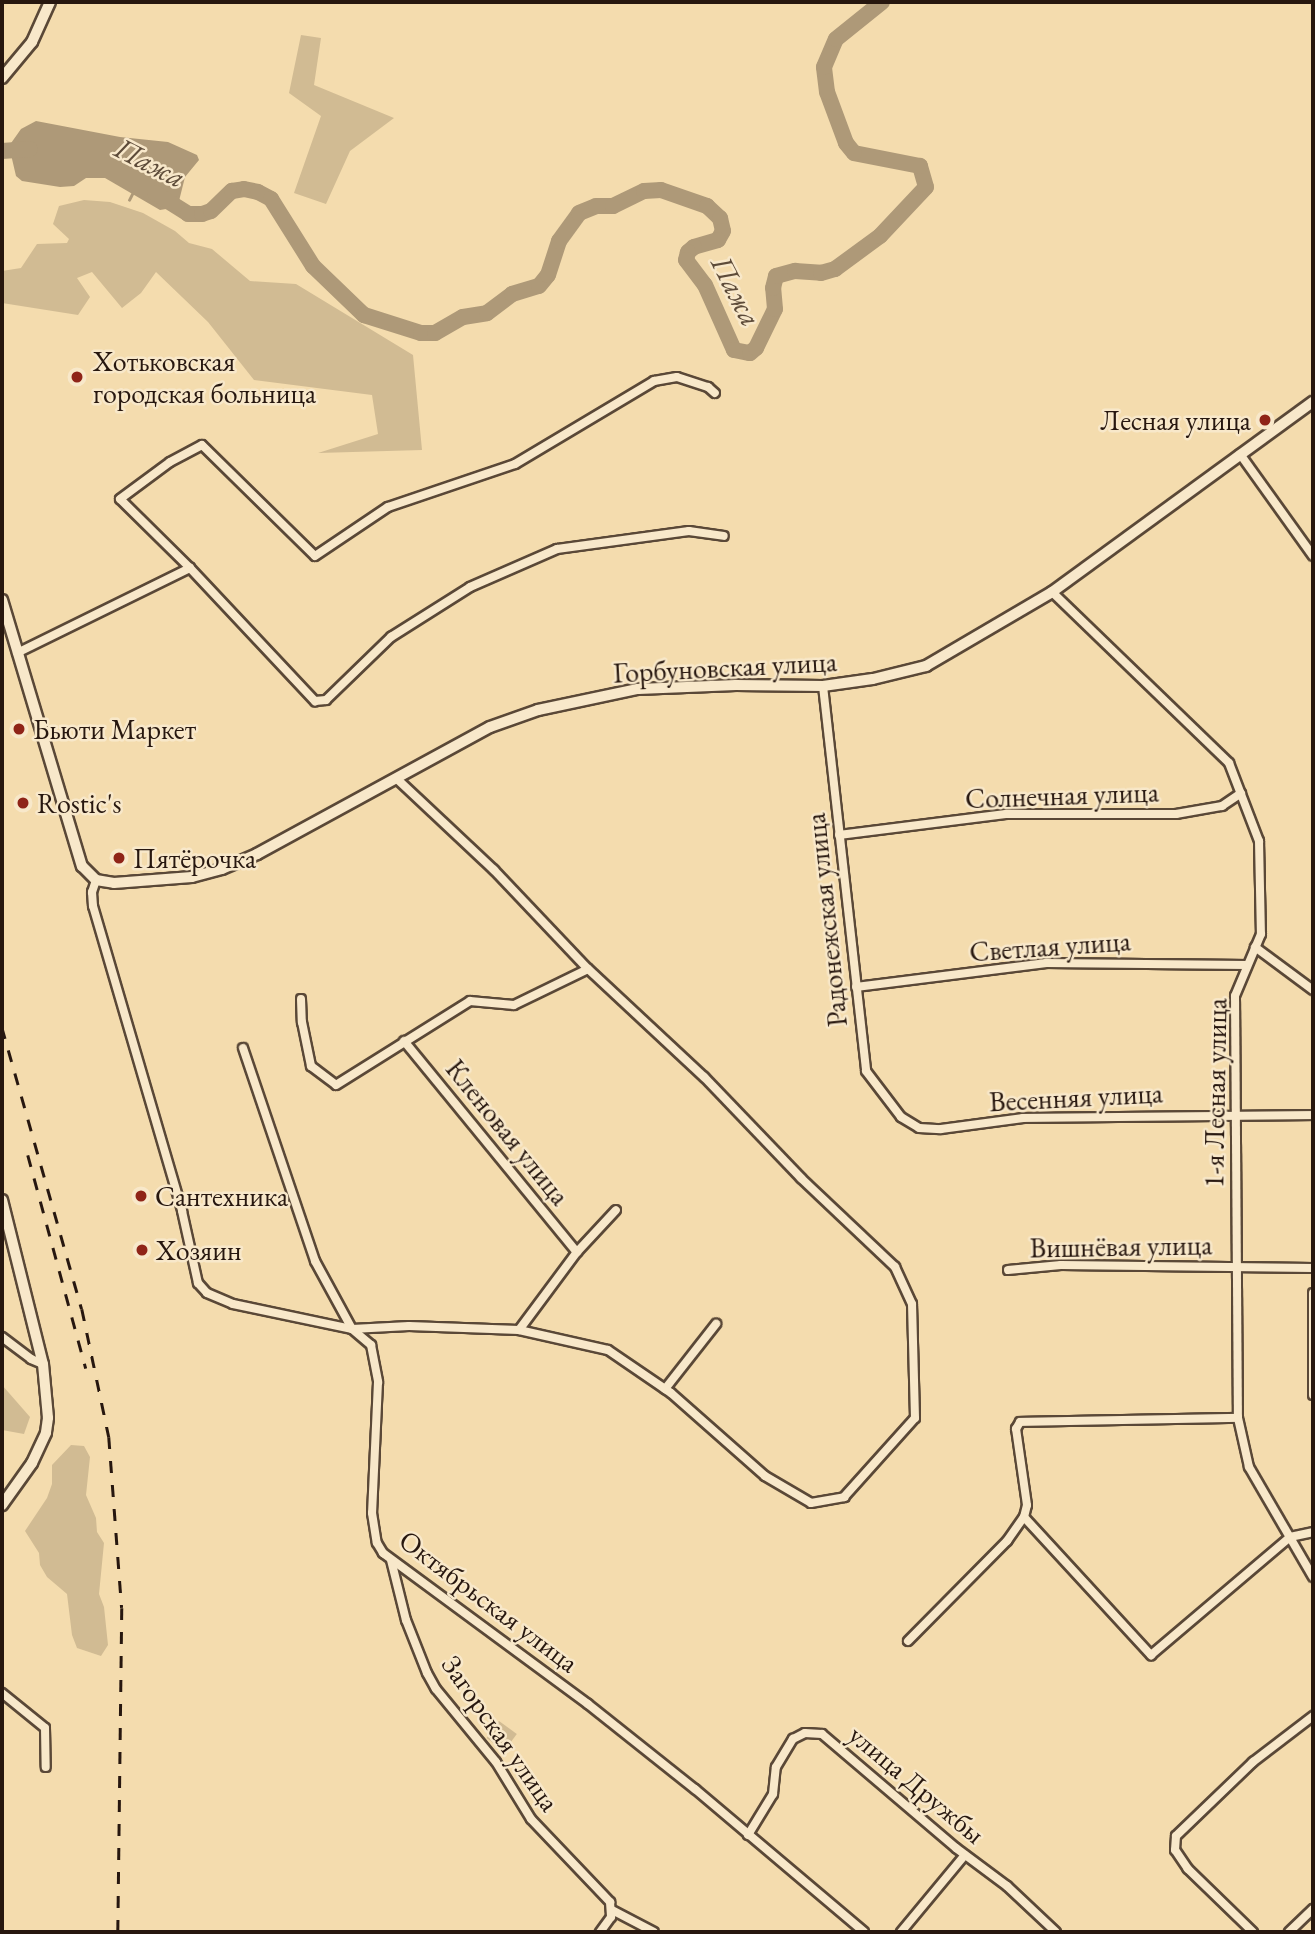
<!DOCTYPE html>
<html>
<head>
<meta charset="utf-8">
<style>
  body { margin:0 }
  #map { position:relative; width:1315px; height:1934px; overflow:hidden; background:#f4dcae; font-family:"EB Garamond",serif }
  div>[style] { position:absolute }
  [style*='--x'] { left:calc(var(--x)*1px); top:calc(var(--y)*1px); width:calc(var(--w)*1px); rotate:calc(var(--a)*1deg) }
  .green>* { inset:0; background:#d1bb93; transform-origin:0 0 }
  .water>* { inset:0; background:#ae9978 }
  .stream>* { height:2.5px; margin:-1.25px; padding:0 1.25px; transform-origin:1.25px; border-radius:1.25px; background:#ae9978 }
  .river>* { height:16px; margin:-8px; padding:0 8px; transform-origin:8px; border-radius:8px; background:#ae9978 }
  .roads { filter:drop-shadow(2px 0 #5a4837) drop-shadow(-2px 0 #5a4837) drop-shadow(0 2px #5a4837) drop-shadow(0 -2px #5a4837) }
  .minor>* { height:8px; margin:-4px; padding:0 4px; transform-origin:4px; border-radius:4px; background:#f8e8ca }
  .tertiary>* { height:10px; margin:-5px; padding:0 5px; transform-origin:5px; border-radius:5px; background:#f8e8ca }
  .secondary>* { height:10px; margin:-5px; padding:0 5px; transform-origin:5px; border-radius:5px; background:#f8e8ca }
  .rail>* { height:2.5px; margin-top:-1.25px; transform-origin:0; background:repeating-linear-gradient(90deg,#27170f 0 12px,transparent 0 24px) }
  .dots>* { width:19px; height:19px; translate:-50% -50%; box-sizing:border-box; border:4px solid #f8e8ca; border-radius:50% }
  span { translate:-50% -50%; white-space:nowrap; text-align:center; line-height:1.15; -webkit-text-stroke:5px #f8e8ca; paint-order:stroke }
  .poi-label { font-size:28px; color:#27170f }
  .left { translate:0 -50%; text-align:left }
  .right { translate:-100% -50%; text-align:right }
  .street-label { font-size:28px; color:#27170f }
  .water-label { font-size:30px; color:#5d4b39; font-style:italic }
  .frame { position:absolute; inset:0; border:4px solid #27170f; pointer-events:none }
</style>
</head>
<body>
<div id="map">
  <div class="green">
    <div style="clip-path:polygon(301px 35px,321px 38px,314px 85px,394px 118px,350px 151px,326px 204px,294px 193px,321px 116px,289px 93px)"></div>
    <div style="clip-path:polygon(84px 200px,110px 202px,143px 213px,175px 231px,189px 243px,212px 249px,250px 281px,296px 284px,413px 355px,422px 450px,318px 453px,378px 434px,372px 395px,254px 380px,208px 322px,156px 272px,141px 293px,122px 308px,92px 272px,77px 278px,90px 297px,78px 315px,2px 303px,2px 271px,21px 268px,37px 244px,67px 243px,69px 239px,53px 224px,59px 206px)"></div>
    <div style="clip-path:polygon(2px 1385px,30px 1417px,24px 1434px,2px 1430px)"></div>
    <div style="clip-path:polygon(71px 1445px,84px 1446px,90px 1457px,86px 1495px,96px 1518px,97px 1532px,104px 1543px,99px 1594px,104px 1607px,108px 1645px,101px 1656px,77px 1648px,72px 1635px,67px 1594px,47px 1577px,40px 1565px,39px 1553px,25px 1531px,47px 1498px,52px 1484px,52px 1465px)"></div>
    <div style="left:499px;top:1721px;width:22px;height:21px;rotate:36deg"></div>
  </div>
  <div class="water">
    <div style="clip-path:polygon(36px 121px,120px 137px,168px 142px,197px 155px,199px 160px,185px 177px,179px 201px,166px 209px,160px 210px,105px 178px,86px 178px,74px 186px,60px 187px,22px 181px,16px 176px,9px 146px,21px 129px)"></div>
  </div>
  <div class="stream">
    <div style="--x:129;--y:200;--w:7;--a:-63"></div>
  </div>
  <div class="river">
    <div style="--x:2;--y:151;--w:28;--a:-4"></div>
    <div style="--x:155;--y:193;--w:39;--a:32"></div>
    <div style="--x:188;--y:214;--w:14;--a:0"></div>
    <div style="--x:202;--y:214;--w:9;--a:-18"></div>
    <div style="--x:211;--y:211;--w:29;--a:-44"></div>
    <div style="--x:232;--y:191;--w:12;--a:-9"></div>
    <div style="--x:244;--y:189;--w:14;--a:12"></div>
    <div style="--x:258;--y:192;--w:15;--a:28"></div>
    <div style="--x:271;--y:199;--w:79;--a:57.9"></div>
    <div style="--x:313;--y:266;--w:71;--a:43.9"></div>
    <div style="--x:364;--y:315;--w:60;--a:17.5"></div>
    <div style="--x:421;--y:333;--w:14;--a:0"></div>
    <div style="--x:435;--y:333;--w:32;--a:-30"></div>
    <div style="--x:463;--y:317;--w:24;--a:-9"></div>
    <div style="--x:487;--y:313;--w:31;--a:-37"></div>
    <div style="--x:512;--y:294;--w:28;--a:-17"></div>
    <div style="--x:539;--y:286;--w:14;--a:-51"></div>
    <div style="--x:548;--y:275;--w:36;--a:-72"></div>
    <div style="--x:559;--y:241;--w:34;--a:-54"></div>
    <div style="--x:579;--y:213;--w:18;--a:-22"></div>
    <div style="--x:596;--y:206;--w:17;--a:0"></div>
    <div style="--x:613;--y:206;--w:34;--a:-26"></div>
    <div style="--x:644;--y:191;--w:17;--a:-3"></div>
    <div style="--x:661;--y:190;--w:49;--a:19.2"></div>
    <div style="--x:707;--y:206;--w:18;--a:43"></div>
    <div style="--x:720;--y:218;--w:13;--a:77"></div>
    <div style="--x:723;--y:231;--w:10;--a:119"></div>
    <div style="--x:718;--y:240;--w:25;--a:164"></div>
    <div style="--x:694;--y:247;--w:8;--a:140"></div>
    <div style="--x:688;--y:252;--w:8;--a:104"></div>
    <div style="--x:686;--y:260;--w:31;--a:53"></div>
    <div style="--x:705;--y:285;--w:71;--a:66"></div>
    <div style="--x:734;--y:350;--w:16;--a:11"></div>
    <div style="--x:750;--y:353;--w:8;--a:-40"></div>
    <div style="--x:756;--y:348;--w:43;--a:-64"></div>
    <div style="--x:775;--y:309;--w:21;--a:-95"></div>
    <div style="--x:773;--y:288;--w:12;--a:-76"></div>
    <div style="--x:776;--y:276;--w:20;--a:-15"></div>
    <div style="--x:795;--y:271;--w:26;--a:4"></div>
    <div style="--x:821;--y:273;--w:15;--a:-16"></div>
    <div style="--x:835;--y:269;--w:56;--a:-36.3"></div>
    <div style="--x:880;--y:236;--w:67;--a:-46.8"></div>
    <div style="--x:926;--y:187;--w:22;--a:-106"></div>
    <div style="--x:920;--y:166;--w:67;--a:-168.9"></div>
    <div style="--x:854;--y:153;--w:13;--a:-129"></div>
    <div style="--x:846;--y:143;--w:54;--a:-110.4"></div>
    <div style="--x:827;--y:92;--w:25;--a:-97"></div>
    <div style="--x:824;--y:67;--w:30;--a:-67"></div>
    <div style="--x:836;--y:39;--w:59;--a:-38.8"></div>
  </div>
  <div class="roads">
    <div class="minor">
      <div style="--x:1240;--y:454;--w:125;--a:54.4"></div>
      <div style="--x:190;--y:568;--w:98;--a:-135.4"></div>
      <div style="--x:120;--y:499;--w:62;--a:-36.5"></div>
      <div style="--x:170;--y:462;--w:36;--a:-28"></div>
      <div style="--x:202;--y:445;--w:158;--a:44.5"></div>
      <div style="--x:315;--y:556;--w:88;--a:-33.9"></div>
      <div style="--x:388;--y:507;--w:134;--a:-18.7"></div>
      <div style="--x:515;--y:464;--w:162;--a:-30.8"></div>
      <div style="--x:654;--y:381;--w:23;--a:-10"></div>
      <div style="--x:677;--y:377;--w:33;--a:18"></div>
      <div style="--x:708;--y:387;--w:9;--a:41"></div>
      <div style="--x:1052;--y:592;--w:246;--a:44"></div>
      <div style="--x:1229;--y:763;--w:84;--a:69"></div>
      <div style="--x:1259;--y:841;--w:93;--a:88.8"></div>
      <div style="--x:1261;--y:934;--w:67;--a:112.8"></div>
      <div style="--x:1235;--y:996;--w:422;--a:89.6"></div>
      <div style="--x:1238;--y:1418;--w:50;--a:77.3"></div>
      <div style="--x:1249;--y:1467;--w:127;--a:59.8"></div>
      <div style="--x:17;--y:653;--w:193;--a:-26.2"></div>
      <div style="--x:190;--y:568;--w:183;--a:46.8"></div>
      <div style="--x:315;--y:701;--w:11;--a:-5"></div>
      <div style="--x:326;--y:700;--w:91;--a:-44.1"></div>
      <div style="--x:391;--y:637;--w:93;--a:-32.3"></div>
      <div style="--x:470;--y:587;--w:95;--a:-23.6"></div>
      <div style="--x:557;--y:549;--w:133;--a:-7.8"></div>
      <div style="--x:689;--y:531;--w:35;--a:8"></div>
      <div style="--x:823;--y:686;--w:387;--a:83.6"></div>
      <div style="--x:866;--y:1071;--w:58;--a:52.7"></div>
      <div style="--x:901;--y:1117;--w:21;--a:31"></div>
      <div style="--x:919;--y:1128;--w:22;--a:3"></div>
      <div style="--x:941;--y:1129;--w:83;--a:-7.6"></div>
      <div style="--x:1023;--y:1118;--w:290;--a:-0.6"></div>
      <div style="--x:839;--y:835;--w:168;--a:-7.2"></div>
      <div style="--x:1006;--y:814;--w:170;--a:0"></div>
      <div style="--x:1176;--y:814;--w:47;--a:-9.9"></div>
      <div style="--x:1222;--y:806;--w:23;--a:-34"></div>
      <div style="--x:96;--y:880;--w:13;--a:108"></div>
      <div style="--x:92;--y:892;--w:14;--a:86"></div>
      <div style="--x:93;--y:906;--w:318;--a:73.7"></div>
      <div style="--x:182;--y:1211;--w:74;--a:77.5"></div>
      <div style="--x:198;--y:1283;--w:13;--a:48"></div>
      <div style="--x:207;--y:1293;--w:28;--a:23"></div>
      <div style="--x:233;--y:1304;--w:122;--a:11.9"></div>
      <div style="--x:352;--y:1329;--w:25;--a:40"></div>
      <div style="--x:371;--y:1345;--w:38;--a:79"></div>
      <div style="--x:378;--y:1382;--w:131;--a:92.6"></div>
      <div style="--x:372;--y:1513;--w:30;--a:81"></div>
      <div style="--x:377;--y:1543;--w:12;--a:59"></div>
      <div style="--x:383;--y:1553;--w:255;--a:36.4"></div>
      <div style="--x:588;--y:1704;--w:137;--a:38.5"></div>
      <div style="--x:695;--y:1789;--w:221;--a:40.2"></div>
      <div style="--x:1255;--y:947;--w:72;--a:36.6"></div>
      <div style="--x:856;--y:987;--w:192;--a:-7.2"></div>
      <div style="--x:1046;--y:963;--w:201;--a:0.6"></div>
      <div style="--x:301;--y:999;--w:23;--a:88"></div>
      <div style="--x:302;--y:1022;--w:45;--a:78.4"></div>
      <div style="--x:311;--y:1066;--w:31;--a:37"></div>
      <div style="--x:336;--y:1085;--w:158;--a:-32.1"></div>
      <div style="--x:470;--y:1001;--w:44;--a:5.2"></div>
      <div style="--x:514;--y:1005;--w:82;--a:-25.9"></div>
      <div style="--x:404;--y:1041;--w:273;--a:50.7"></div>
      <div style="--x:243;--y:1048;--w:225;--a:71.3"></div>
      <div style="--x:315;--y:1261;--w:77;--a:61.4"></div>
      <div style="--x:352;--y:1329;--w:57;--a:-3"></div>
      <div style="--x:409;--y:1326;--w:110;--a:2.1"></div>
      <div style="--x:519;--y:1330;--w:91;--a:12.7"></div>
      <div style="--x:608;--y:1350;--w:76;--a:34.3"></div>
      <div style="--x:671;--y:1393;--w:125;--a:41.4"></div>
      <div style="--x:765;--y:1476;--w:53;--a:30.4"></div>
      <div style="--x:811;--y:1503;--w:34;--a:-10"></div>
      <div style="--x:844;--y:1497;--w:106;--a:-48.1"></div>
      <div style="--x:915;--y:1418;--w:114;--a:-91.5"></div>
      <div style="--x:912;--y:1304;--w:41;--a:-114.7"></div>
      <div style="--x:895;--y:1267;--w:129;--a:-136.6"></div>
      <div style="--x:801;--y:1178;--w:140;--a:-133.8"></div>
      <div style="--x:704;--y:1077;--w:158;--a:-137"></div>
      <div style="--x:588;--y:969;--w:137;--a:-133.5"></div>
      <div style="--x:494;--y:870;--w:133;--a:-136.8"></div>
      <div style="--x:1008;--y:1270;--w:53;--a:-5.4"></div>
      <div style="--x:1061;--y:1265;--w:252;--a:0.7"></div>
      <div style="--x:1313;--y:1293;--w:102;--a:90"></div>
      <div style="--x:519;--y:1330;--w:97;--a:-53.4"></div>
      <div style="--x:577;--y:1252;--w:57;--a:-47.1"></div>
      <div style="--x:2;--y:1337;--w:36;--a:37"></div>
      <div style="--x:31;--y:1359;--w:13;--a:23"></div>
      <div style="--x:665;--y:1389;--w:83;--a:-51.9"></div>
      <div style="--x:1024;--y:1517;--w:188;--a:47.4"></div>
      <div style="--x:1151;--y:1655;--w:182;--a:-40.3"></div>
      <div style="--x:1290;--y:1537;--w:24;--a:-12"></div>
      <div style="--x:391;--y:1560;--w:62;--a:76"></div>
      <div style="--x:406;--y:1620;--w:57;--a:68.4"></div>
      <div style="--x:427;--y:1673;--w:18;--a:61"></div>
      <div style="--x:436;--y:1689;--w:94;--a:50.6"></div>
      <div style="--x:496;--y:1762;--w:67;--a:58.4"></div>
      <div style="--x:531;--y:1819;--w:115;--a:46.4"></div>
      <div style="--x:610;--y:1902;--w:15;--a:86"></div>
      <div style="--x:611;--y:1917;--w:19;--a:126"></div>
      <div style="--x:908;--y:1641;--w:141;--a:-45.3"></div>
      <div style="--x:1007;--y:1541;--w:29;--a:-55"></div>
      <div style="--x:1024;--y:1517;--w:12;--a:-76"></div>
      <div style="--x:1027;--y:1505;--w:77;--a:-98.2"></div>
      <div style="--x:1016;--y:1429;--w:8;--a:-60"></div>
      <div style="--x:1020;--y:1422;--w:218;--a:-1.1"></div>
      <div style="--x:2;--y:1693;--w:55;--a:39.1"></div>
      <div style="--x:45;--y:1728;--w:39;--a:89"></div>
      <div style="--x:748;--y:1835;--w:48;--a:-58.6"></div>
      <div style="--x:773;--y:1794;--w:27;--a:-84"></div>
      <div style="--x:776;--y:1767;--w:33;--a:-59"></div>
      <div style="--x:793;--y:1739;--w:13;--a:-27"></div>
      <div style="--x:805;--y:1733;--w:17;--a:3"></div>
      <div style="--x:822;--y:1734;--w:176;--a:40.4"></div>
      <div style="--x:956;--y:1848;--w:64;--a:36.7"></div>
      <div style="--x:1007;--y:1886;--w:67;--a:43.2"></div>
      <div style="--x:612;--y:1910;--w:47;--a:27.6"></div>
      <div style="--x:901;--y:1932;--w:100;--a:-50.3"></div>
      <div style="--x:1253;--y:1932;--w:91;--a:-135.9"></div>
      <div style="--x:1188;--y:1869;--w:23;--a:-124"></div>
      <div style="--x:1175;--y:1850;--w:14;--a:-86"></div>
      <div style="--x:1176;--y:1836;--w:107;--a:-43.9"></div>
      <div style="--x:1253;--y:1762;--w:76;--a:-37.5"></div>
      <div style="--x:1289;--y:1932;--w:33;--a:-44"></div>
    </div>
    <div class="tertiary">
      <div style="--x:2;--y:78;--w:47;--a:-50.2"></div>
      <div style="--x:32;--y:42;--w:44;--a:-65.8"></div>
    </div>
    <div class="secondary">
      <div style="--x:2;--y:600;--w:278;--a:73.3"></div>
      <div style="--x:82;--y:866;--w:20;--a:45"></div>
      <div style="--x:96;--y:880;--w:18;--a:9"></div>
      <div style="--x:114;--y:883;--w:78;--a:-4.4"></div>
      <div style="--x:192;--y:877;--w:31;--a:-15"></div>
      <div style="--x:222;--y:869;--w:38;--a:-23"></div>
      <div style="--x:257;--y:854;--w:265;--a:-28.6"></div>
      <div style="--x:490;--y:727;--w:51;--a:-19.5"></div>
      <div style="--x:538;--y:710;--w:102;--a:-11.9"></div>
      <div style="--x:638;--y:689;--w:98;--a:-2.3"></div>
      <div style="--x:736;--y:685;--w:87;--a:0.7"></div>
      <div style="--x:823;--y:686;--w:50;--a:-8"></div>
      <div style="--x:873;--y:679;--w:55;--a:-13.8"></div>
      <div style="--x:926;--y:666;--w:146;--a:-30.4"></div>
      <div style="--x:1052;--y:592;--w:323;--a:-36.1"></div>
      <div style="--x:2;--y:1200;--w:169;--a:76"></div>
      <div style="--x:43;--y:1364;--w:54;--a:84.7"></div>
      <div style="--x:48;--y:1418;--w:15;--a:98"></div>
      <div style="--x:46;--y:1433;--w:33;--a:115"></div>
      <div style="--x:32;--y:1463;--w:52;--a:125.5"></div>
    </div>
  </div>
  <div class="rail">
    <div style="--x:2;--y:1027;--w:293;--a:74.2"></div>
    <div style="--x:82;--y:1309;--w:131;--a:78.1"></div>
    <div style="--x:109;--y:1437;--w:171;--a:85.7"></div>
    <div style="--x:122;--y:1608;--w:324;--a:90.7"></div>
    <div style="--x:28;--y:1155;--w:221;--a:74.8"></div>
  </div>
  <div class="dots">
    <div style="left:77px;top:377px;background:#8f2418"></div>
    <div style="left:1265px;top:420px;background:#8f2418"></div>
    <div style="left:19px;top:729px;background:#8f2418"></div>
    <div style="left:23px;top:803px;background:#8f2418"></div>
    <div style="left:119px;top:858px;background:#8f2418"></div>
    <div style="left:141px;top:1196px;background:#8f2418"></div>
    <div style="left:142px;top:1250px;background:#8f2418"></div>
  </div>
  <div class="poi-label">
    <span class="left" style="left:93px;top:377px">Хотьковская<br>городская больница</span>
    <span class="right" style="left:1251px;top:420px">Лесная улица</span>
    <span class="left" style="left:33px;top:729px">Бьюти Маркет</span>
    <span class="left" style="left:37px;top:803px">Rostic's</span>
    <span class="left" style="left:133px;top:858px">Пятёрочка</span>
    <span class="left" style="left:155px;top:1196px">Сантехника</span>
    <span class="left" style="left:156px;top:1250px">Хозяин</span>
  </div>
  <div class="street-label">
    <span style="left:725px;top:667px;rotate:-3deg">Горбуновская улица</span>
    <span style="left:1062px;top:795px;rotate:-2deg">Солнечная улица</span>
    <span style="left:826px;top:920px;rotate:-96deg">Радонежская улица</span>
    <span style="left:1050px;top:946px;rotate:-4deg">Светлая улица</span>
    <span style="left:1215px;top:1093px;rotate:-89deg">1-я Лесная улица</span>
    <span style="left:1076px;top:1097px;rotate:-3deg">Весенняя улица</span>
    <span style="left:508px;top:1132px;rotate:51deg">Кленовая улица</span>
    <span style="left:1121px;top:1246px;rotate:-1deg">Вишнёвая улица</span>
    <span style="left:489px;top:1601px;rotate:37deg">Октябрьская улица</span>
    <span style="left:501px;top:1733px;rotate:55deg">Загорская улица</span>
    <span style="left:917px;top:1784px;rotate:40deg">улица Дружбы</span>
  </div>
  <div class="water-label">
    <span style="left:150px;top:163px;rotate:27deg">Пажа</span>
    <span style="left:736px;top:291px;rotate:63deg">Пажа</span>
  </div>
  <div class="frame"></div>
</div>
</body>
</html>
